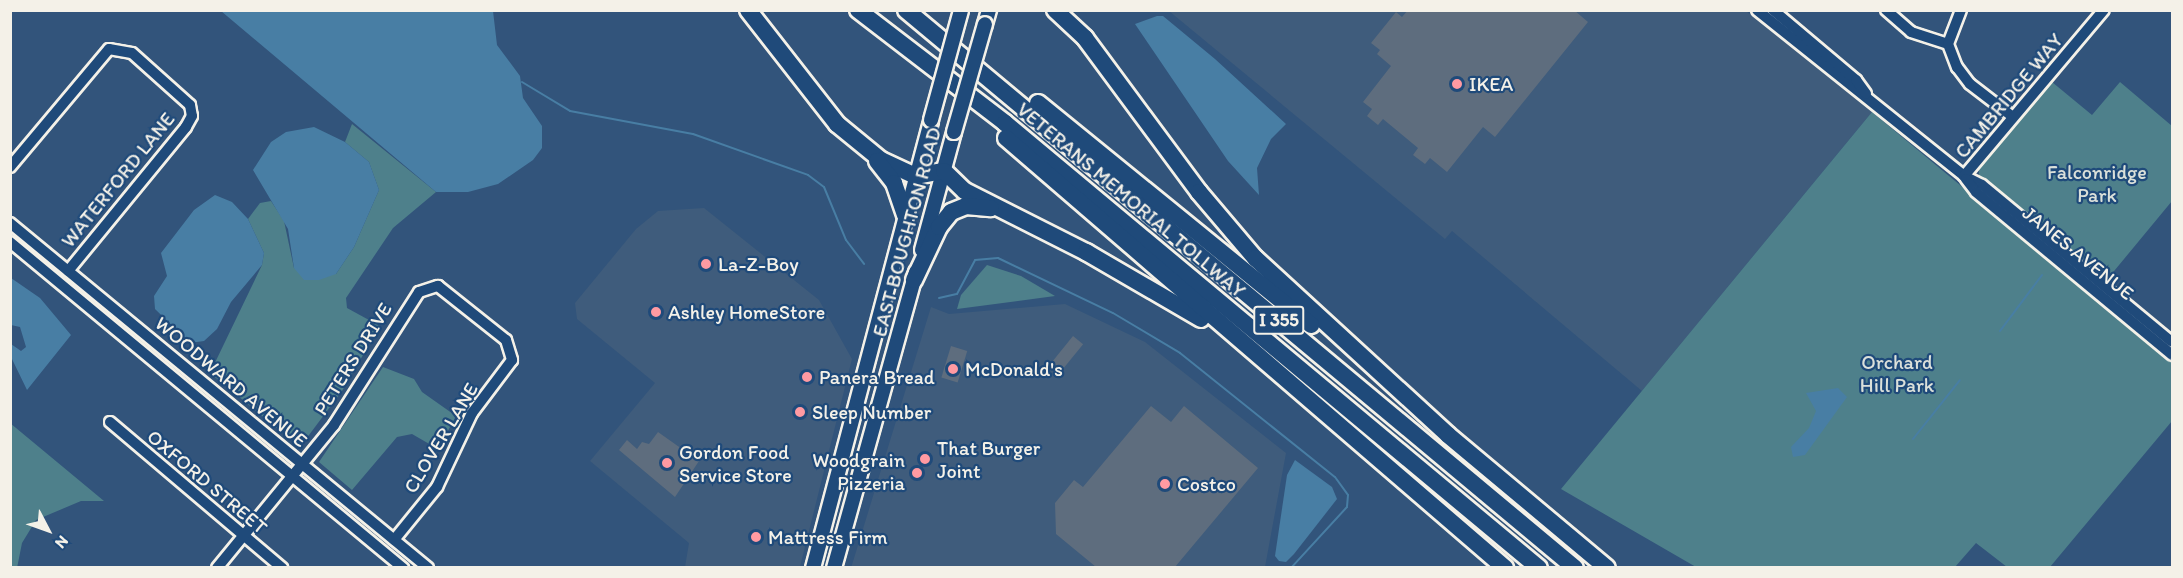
<!DOCTYPE html>
<html>
<head>
<meta charset="utf-8">
<style>
  body { margin:0 }
  #map { position:relative; width:2183px; height:578px; overflow:hidden; background:#32547b; font-family:Itim,sans-serif }
  div>[style] { position:absolute }
  [style*='--x'] { left:calc(var(--x)*1px); top:calc(var(--y)*1px); width:calc(var(--w)*1px); rotate:calc(var(--a)*1deg) }
  .built>* { inset:0; background:#3f5c7c }
  .green>* { inset:0; background:#4e808b }
  .water>* { inset:0; background:#487ea4 }
  .stream>* { height:2px; margin:-1px; padding:0 1px; transform-origin:1px; border-radius:1px; background:#487ea4 }
  .building>* { inset:0; background:#5e6d7e; transform-origin:0 0 }
  .roads { filter:drop-shadow(2px 0 #f4f1e8) drop-shadow(-2px 0 #f4f1e8) drop-shadow(0 2px #f4f1e8) drop-shadow(0 -2px #f4f1e8) }
  .minor>* { height:10px; margin:-5px; padding:0 5px; transform-origin:5px; border-radius:5px; background:#1f4a7a }
  .major>* { height:14px; margin:-7px; padding:0 7px; transform-origin:7px; border-radius:7px; background:#1f4a7a }
  .highway>* { height:16px; margin:-8px; padding:0 8px; transform-origin:8px; border-radius:8px; background:#1f4a7a }
  .bridges { filter:drop-shadow(2px 0 #f4f1e8) drop-shadow(-2px 0 #f4f1e8) drop-shadow(0 2px #f4f1e8) drop-shadow(0 -2px #f4f1e8) }
  .major-bridge>* { height:14px; margin:-7px; padding:0 7px; transform-origin:7px; border-radius:7px; background:#1f4a7a }
  .dots>* { width:16px; height:16px; translate:-50% -50%; box-sizing:border-box; border:3px solid #1f4a7a; border-radius:50% }
  span { translate:-50% -50%; white-space:nowrap; text-align:center; line-height:1.15; -webkit-text-stroke:4.5px #1f4a7a; paint-order:stroke }
  .shield-label span { padding:2px 4px; background:#1f4a7a; border:2px solid; border-radius:4px; -webkit-text-stroke-width:0 }
  .shield-label { font-size:18px; color:#f4f1e8; font-weight:700 }
  .poi-label { font-size:20px; color:#f4f1e8 }
  .left { translate:0 -50%; text-align:left }
  .right { translate:-100% -50%; text-align:right }
  .street-label { font-size:20px; color:#f4f1e8 }
  .park-label { font-size:20px; color:#dbe0da }
  .frame { position:absolute; inset:0; border:12px solid #f4f1e8; pointer-events:none }
  .north { position:absolute; left:18px; top:500px; width:60px; height:60px; -webkit-text-stroke:4px #1f4a7a; paint-order:stroke; rotate:131deg; font-size:16px; font-weight:700; line-height:24px; text-align:center; color:#f4f1e8 }
  .north::after { content:''; display:block; margin:auto; width:21px; height:27px; background:#f4f1e8; clip-path:polygon(50% 0,100% 100%,50% 72%,0 100%) }
</style>
</head>
<body>
<div id="map">
  <div class="built">
    <div style="clip-path:polygon(1169px 11px,1746px 11px,1872px 112px,1642px 391px,1452px 231px,1445px 239px)"></div>
    <div style="clip-path:polygon(704px 208px,819px 300px,852px 359px,800px 567px,685px 567px,689px 543px,590px 461px,655px 383px,577px 319px,575px 303px,636px 229px,658px 211px)"></div>
    <div style="clip-path:polygon(1065px 304px,1145px 342px,1286px 453px,1265px 567px,851px 568px,931px 307px,949px 314px)"></div>
  </div>
  <div class="green">
    <div style="clip-path:polygon(2052px 82px,2092px 115px,2120px 82px,2172px 126px,2172px 201px,2105px 282px,1979px 177px,1979px 169px)"></div>
    <div style="clip-path:polygon(1872px 112px,2172px 361px,2172px 421px,2050px 567px,2007px 567px,1976px 543px,1955px 567px,1696px 567px,1561px 489px)"></div>
    <div style="clip-path:polygon(352px 124px,436px 192px,393px 228px,346px 298px,347px 308px,380px 326px,342px 391px,300px 447px,210px 373px,262px 265px,264px 253px,248px 219px,260px 203px,271px 201px,284px 221px,294px 268px,336px 274px,354px 247px,379px 190px,369px 162px,345px 142px)"></div>
    <div style="clip-path:polygon(987px 265px,1021px 276px,1055px 296px,957px 309px,961px 295px)"></div>
    <div style="clip-path:polygon(383px 367px,414px 379px,422px 392px,456px 416px,438px 449px,412px 434px,397px 437px,352px 490px,319px 462px)"></div>
    <div style="clip-path:polygon(10px 423px,104px 501px,81px 501px,36px 520px,22px 543px,17px 568px,10px 567px)"></div>
  </div>
  <div class="water">
    <div style="clip-path:polygon(221px 11px,493px 11px,497px 45px,520px 76px,523px 98px,542px 126px,542px 148px,533px 160px,498px 184px,468px 192px,436px 192px)"></div>
    <div style="clip-path:polygon(1157px 16px,1163px 16px,1215px 59px,1286px 124px,1271px 139px,1257px 168px,1259px 195px,1228px 161px,1135px 24px)"></div>
    <div style="clip-path:polygon(314px 127px,345px 142px,369px 162px,379px 190px,354px 247px,336px 274px,319px 280px,304px 280px,294px 268px,288px 229px,253px 170px,271px 142px,286px 132px)"></div>
    <div style="clip-path:polygon(215px 195px,232px 202px,248px 219px,264px 253px,262px 265px,231px 302px,217px 329px,204px 341px,190px 343px,155px 309px,154px 296px,167px 276px,161px 253px,194px 210px)"></div>
    <div style="clip-path:polygon(11px 278px,40px 298px,71px 335px,27px 390px,11px 357px,11px 344px,21px 351px,26px 347px,20px 327px,11px 325px)"></div>
    <div style="clip-path:polygon(1838px 388px,1847px 397px,1805px 455px,1793px 457px,1791px 447px,1809px 428px,1816px 411px,1806px 393px)"></div>
    <div style="clip-path:polygon(1295px 460px,1332px 487px,1337px 499px,1294px 554px,1286px 562px,1279px 561px,1275px 556px,1287px 475px)"></div>
  </div>
  <div class="stream">
    <div style="--x:522;--y:82;--w:56;--a:31.1"></div>
    <div style="--x:570;--y:111;--w:125;--a:10.6"></div>
    <div style="--x:693;--y:134;--w:122;--a:19.6"></div>
    <div style="--x:808;--y:175;--w:20;--a:37"></div>
    <div style="--x:824;--y:187;--w:57;--a:67.5"></div>
    <div style="--x:846;--y:240;--w:30;--a:53"></div>
    <div style="--x:939;--y:298;--w:18;--a:-13"></div>
    <div style="--x:957;--y:294;--w:38;--a:-62"></div>
    <div style="--x:975;--y:260;--w:23;--a:-5"></div>
    <div style="--x:998;--y:258;--w:127;--a:25.6"></div>
    <div style="--x:1113;--y:313;--w:78;--a:30.8"></div>
    <div style="--x:1180;--y:353;--w:198;--a:38.7"></div>
    <div style="--x:1335;--y:477;--w:22;--a:54"></div>
    <div style="--x:1348;--y:495;--w:12;--a:95"></div>
    <div style="--x:1347;--y:507;--w:83;--a:132.6"></div>
    <div style="--x:2000;--y:331;--w:70;--a:-53.1"></div>
    <div style="--x:1913;--y:439;--w:75;--a:-51.5"></div>
  </div>
  <div class="building">
    <div style="clip-path:polygon(1408px 10px,1574px 10px,1588px 22px,1495px 137px,1483px 127px,1447px 172px,1430px 158px,1425px 164px,1413px 155px,1418px 148px,1383px 119px,1378px 125px,1367px 116px,1372px 109px,1363px 102px,1391px 66px,1377px 54px,1380px 50px,1371px 43px,1396px 12px,1402px 17px)"></div>
    <div style="left:1073px;top:336px;width:13px;height:34px;rotate:39deg"></div>
    <div style="left:951px;top:346px;width:17px;height:33px;rotate:17deg"></div>
    <div style="clip-path:polygon(1151px 406px,1171px 422px,1184px 406px,1258px 468px,1175px 567px,1096px 567px,1056px 534px,1055px 503px,1074px 480px,1083px 487px)"></div>
    <div style="clip-path:polygon(658px 432px,699px 461px,675px 497px,619px 450px,627px 440px,637px 449px,642px 442px,649px 444px)"></div>
  </div>
  <div class="roads">
    <div class="minor">
      <div style="--x:1757;--y:10;--w:265;--a:38.7"></div>
      <div style="--x:1964;--y:176;--w:20;--a:27"></div>
      <div style="--x:1982;--y:185;--w:246;--a:39.6"></div>
      <div style="--x:1773;--y:10;--w:109;--a:40.1"></div>
      <div style="--x:1856;--y:80;--w:17;--a:54"></div>
      <div style="--x:1886;--y:10;--w:33;--a:41"></div>
      <div style="--x:1911;--y:32;--w:39;--a:18"></div>
      <div style="--x:1961;--y:10;--w:36;--a:111"></div>
      <div style="--x:1948;--y:44;--w:25;--a:69"></div>
      <div style="--x:1957;--y:67;--w:21;--a:53"></div>
      <div style="--x:1970;--y:84;--w:54;--a:37.5"></div>
      <div style="--x:10;--y:167;--w:154;--a:-50"></div>
      <div style="--x:109;--y:49;--w:23;--a:10"></div>
      <div style="--x:132;--y:53;--w:78;--a:41.9"></div>
      <div style="--x:190;--y:105;--w:11;--a:80"></div>
      <div style="--x:192;--y:116;--w:13;--a:119"></div>
      <div style="--x:186;--y:127;--w:186;--a:129.3"></div>
      <div style="--x:1964;--y:176;--w:217;--a:-49.9"></div>
      <div style="--x:1966;--y:179;--w:16;--a:52"></div>
      <div style="--x:1976;--y:192;--w:255;--a:39.7"></div>
      <div style="--x:10;--y:223;--w:542;--a:39.53"></div>
      <div style="--x:10;--y:242;--w:511;--a:39.68"></div>
      <div style="--x:110;--y:422;--w:226;--a:40.3"></div>
      <div style="--x:217;--y:568;--w:185;--a:-50.7"></div>
      <div style="--x:334;--y:425;--w:158;--a:-57.4"></div>
      <div style="--x:419;--y:292;--w:20;--a:-18"></div>
      <div style="--x:438;--y:286;--w:87;--a:38.5"></div>
      <div style="--x:506;--y:340;--w:21;--a:73"></div>
      <div style="--x:512;--y:360;--w:66;--a:127"></div>
      <div style="--x:472;--y:413;--w:82;--a:115.3"></div>
      <div style="--x:437;--y:487;--w:68;--a:129.1"></div>
    </div>
    <div class="major">
      <div style="--x:985;--y:24;--w:15;--a:-74"></div>
      <div style="--x:922;--y:250;--w:122;--a:-74.8"></div>
      <div style="--x:813;--y:568;--w:463;--a:-75.2"></div>
      <div style="--x:834;--y:568;--w:307;--a:-74.5"></div>
    </div>
    <div class="highway">
      <div style="--x:748;--y:10;--w:145;--a:52"></div>
      <div style="--x:837;--y:124;--w:57;--a:39.3"></div>
      <div style="--x:881;--y:160;--w:38;--a:25"></div>
      <div style="--x:915;--y:176;--w:29;--a:-10"></div>
      <div style="--x:944;--y:171;--w:29;--a:44"></div>
      <div style="--x:965;--y:191;--w:136;--a:26.8"></div>
      <div style="--x:1086;--y:252;--w:133;--a:30.2"></div>
      <div style="--x:858;--y:10;--w:185;--a:37.5"></div>
      <div style="--x:1005;--y:123;--w:695;--a:39.81"></div>
      <div style="--x:906;--y:10;--w:871;--a:39.83"></div>
      <div style="--x:1055;--y:10;--w:41;--a:43"></div>
      <div style="--x:1085;--y:38;--w:192;--a:53.5"></div>
      <div style="--x:1199;--y:192;--w:87;--a:49.7"></div>
      <div style="--x:1255;--y:258;--w:262;--a:42.5"></div>
      <div style="--x:1448;--y:435;--w:207;--a:39.9"></div>
      <div style="--x:1038;--y:103;--w:352;--a:39.1"></div>
      <div style="--x:1006;--y:138;--w:659;--a:40.75"></div>
      <div style="--x:877;--y:161;--w:28;--a:52"></div>
      <div style="--x:894;--y:183;--w:34;--a:71"></div>
      <div style="--x:914;--y:280;--w:59;--a:-64.7"></div>
      <div style="--x:939;--y:227;--w:19;--a:-51"></div>
      <div style="--x:951;--y:212;--w:16;--a:-22"></div>
      <div style="--x:966;--y:206;--w:25;--a:5"></div>
    </div>
  </div>
  <div class="bridges">
    <div class="major-bridge">
      <div style="--x:931;--y:120;--w:114;--a:-74.7"></div>
      <div style="--x:954;--y:132;--w:112;--a:-74"></div>
    </div>
  </div>
  <div class="dots">
    <div style="left:1457px;top:84px;background:#ff9aa2"></div>
    <div style="left:706px;top:264px;background:#ff9aa2"></div>
    <div style="left:656px;top:312px;background:#ff9aa2"></div>
    <div style="left:953px;top:369px;background:#ff9aa2"></div>
    <div style="left:807px;top:377px;background:#ff9aa2"></div>
    <div style="left:800px;top:412px;background:#ff9aa2"></div>
    <div style="left:925px;top:459px;background:#ff9aa2"></div>
    <div style="left:667px;top:463px;background:#ff9aa2"></div>
    <div style="left:917px;top:473px;background:#ff9aa2"></div>
    <div style="left:1165px;top:484px;background:#ff9aa2"></div>
    <div style="left:756px;top:537px;background:#ff9aa2"></div>
  </div>
  <div class="shield-label">
    <span style="left:1279px;top:320px">I 355</span>
  </div>
  <div class="poi-label">
    <span class="left" style="left:1469px;top:84px">IKEA</span>
    <span class="left" style="left:718px;top:264px">La-Z-Boy</span>
    <span class="left" style="left:668px;top:312px">Ashley HomeStore</span>
    <span class="left" style="left:965px;top:369px">McDonald's</span>
    <span class="left" style="left:819px;top:377px">Panera Bread</span>
    <span class="left" style="left:812px;top:412px">Sleep Number</span>
    <span class="left" style="left:937px;top:460px">That Burger<br>Joint</span>
    <span class="left" style="left:679px;top:464px">Gordon Food<br>Service Store</span>
    <span class="right" style="left:905px;top:472px">Woodgrain<br>Pizzeria</span>
    <span class="left" style="left:1177px;top:484px">Costco</span>
    <span class="left" style="left:768px;top:537px">Mattress Firm</span>
  </div>
  <div class="street-label">
    <span style="left:2009px;top:96px;rotate:-50deg">CAMBRIDGE WAY</span>
    <span style="left:118px;top:180px;rotate:-51deg">WATERFORD LANE</span>
    <span style="left:1131px;top:200px;rotate:40deg">VETERANS MEMORIAL TOLLWAY</span>
    <span style="left:907px;top:232px;rotate:-75deg">EAST BOUGHTON ROAD</span>
    <span style="left:2078px;top:253px;rotate:39deg">JANES AVENUE</span>
    <span style="left:353px;top:359px;rotate:-58deg">PETERS DRIVE</span>
    <span style="left:231px;top:382px;rotate:40deg">WOODWARD AVENUE</span>
    <span style="left:441px;top:438px;rotate:-59deg">CLOVER LANE</span>
    <span style="left:207px;top:482px;rotate:40deg">OXFORD STREET</span>
  </div>
  <div class="park-label">
    <span style="left:2097px;top:184px">Falconridge<br>Park</span>
    <span style="left:1897px;top:374px">Orchard<br>Hill Park</span>
  </div>
  <div class="frame"></div>
  <div class="north">N</div>
</div>
</body>
</html>
